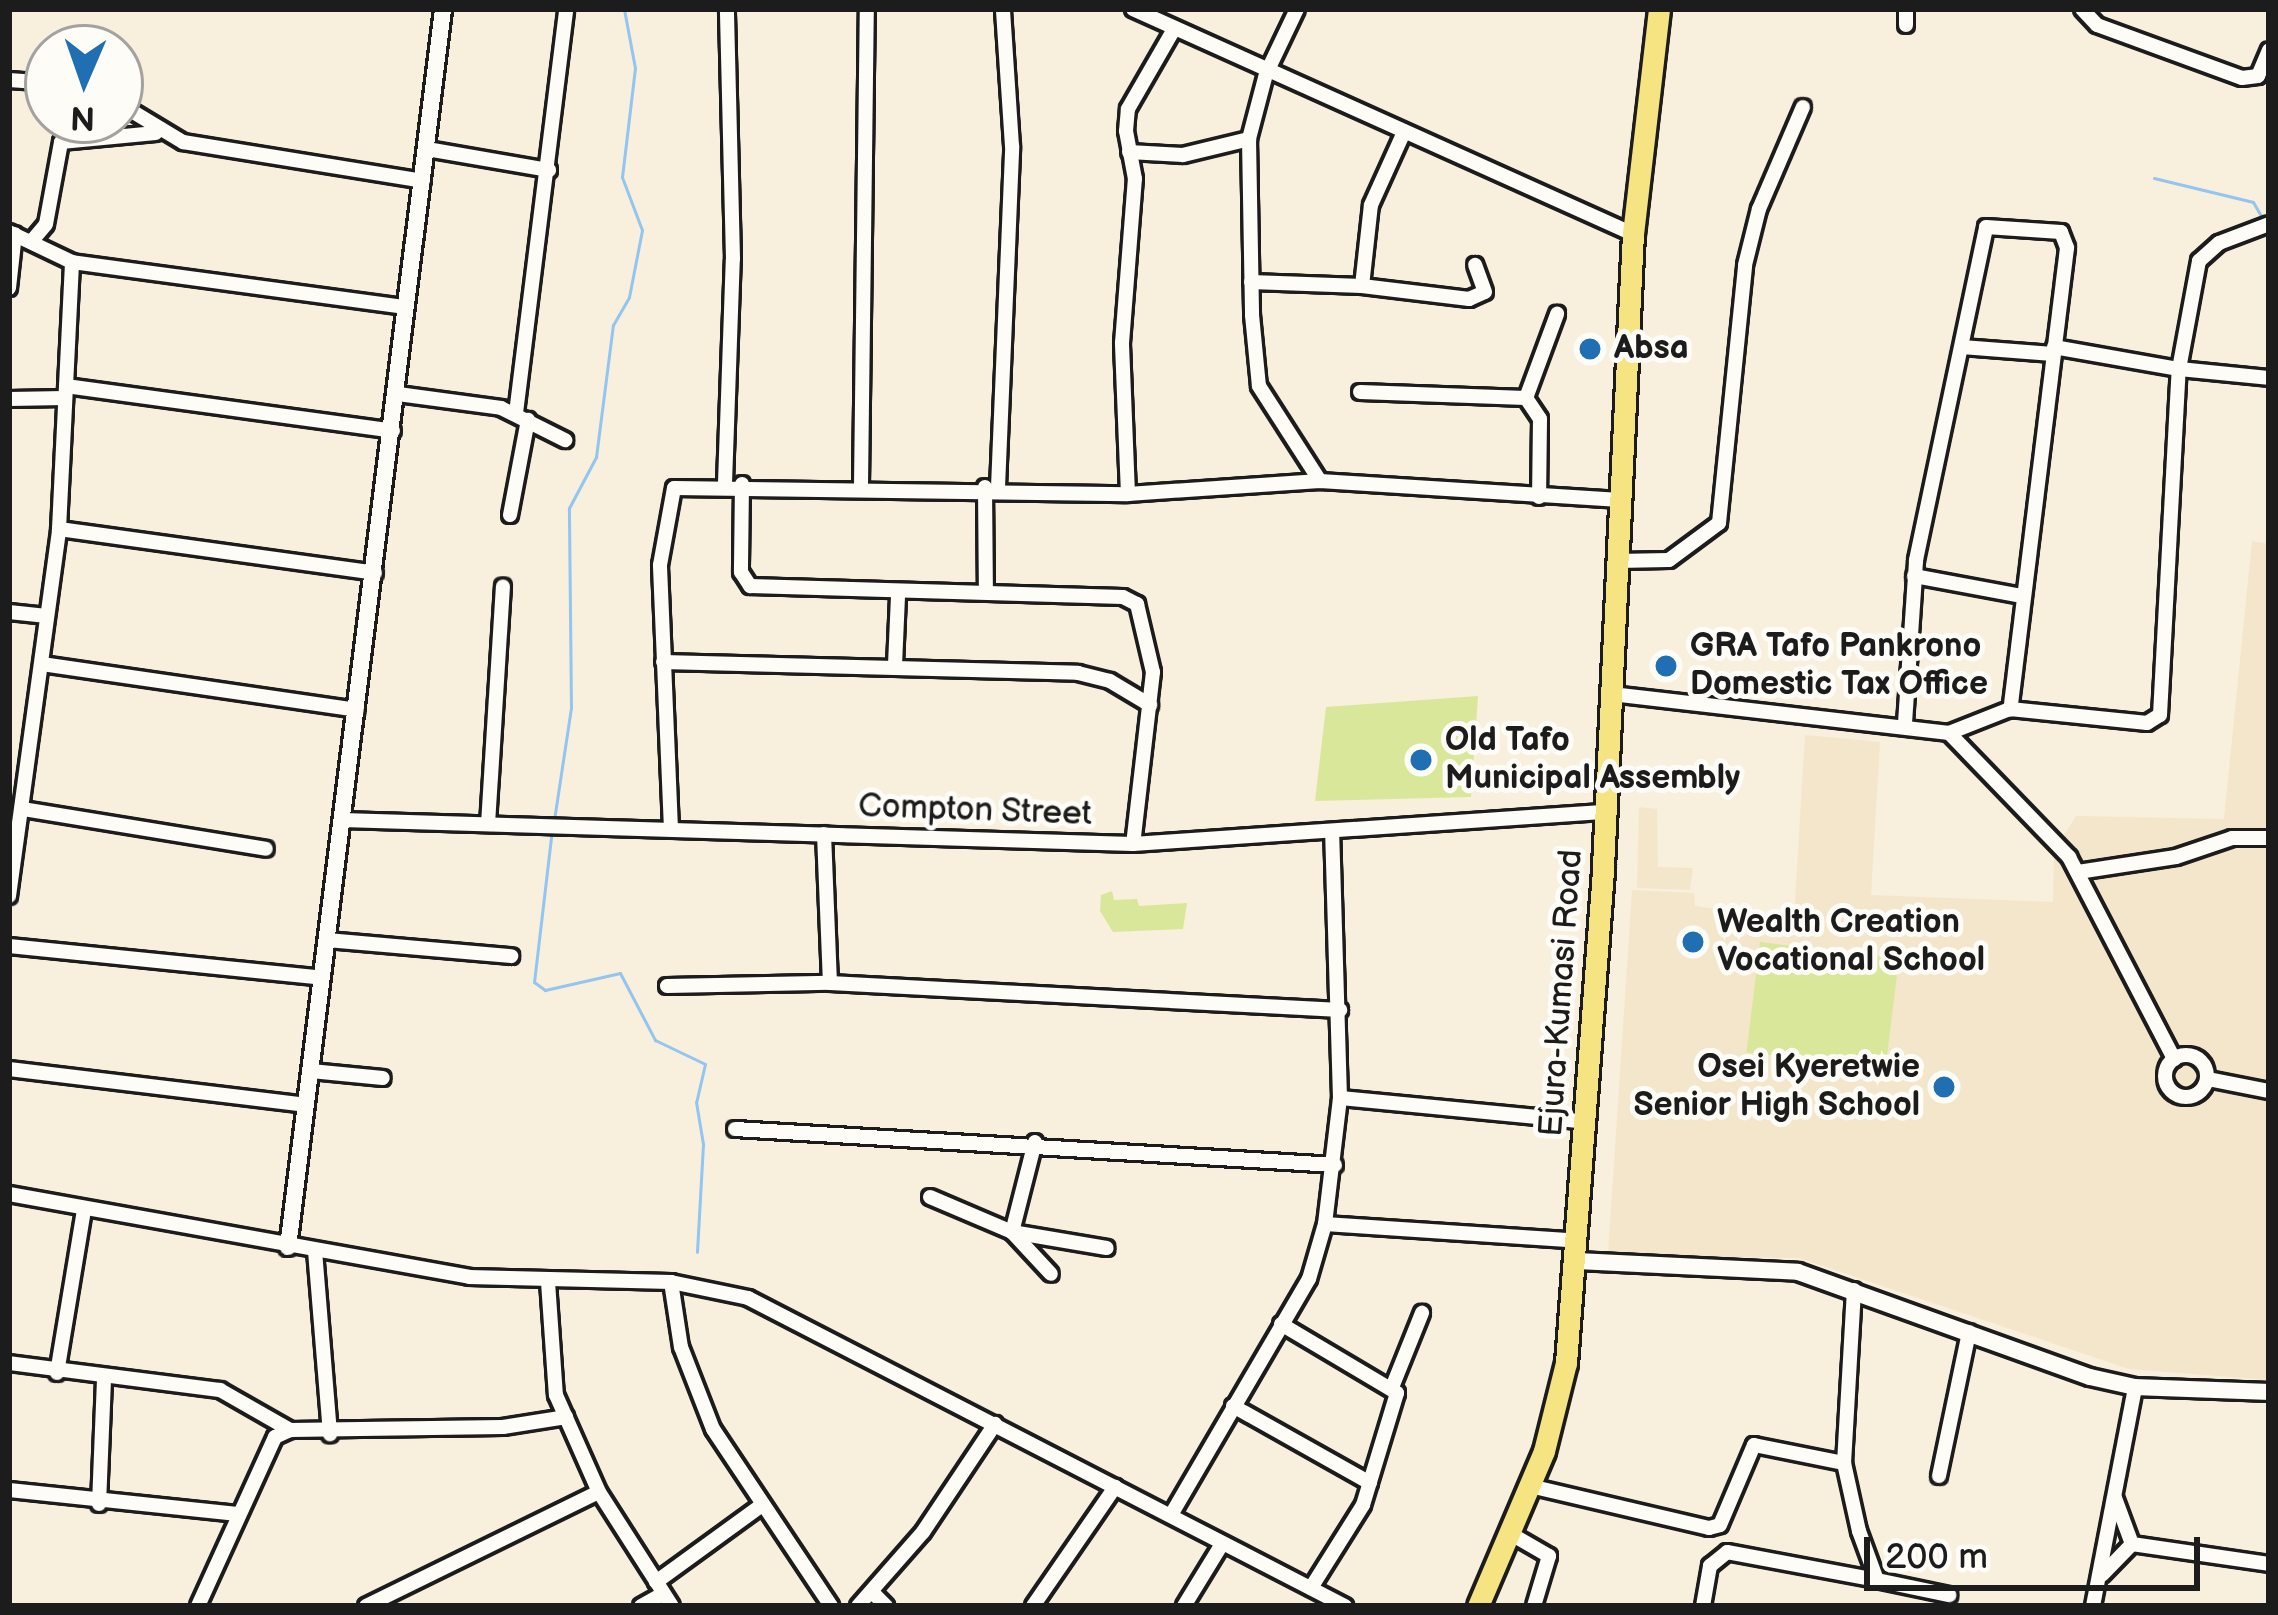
<!DOCTYPE html>
<html>
<head>
<meta charset="utf-8">
<style>
  body { margin:0 }
  #map { position:relative; width:2278px; height:1615px; overflow:hidden; background:#f8efdd; font-family:"Balsamiq Sans",sans-serif }
  div>[style] { position:absolute }
  [style*='--x'] { left:calc(var(--x)*1px); top:calc(var(--y)*1px); width:calc(var(--w)*1px); rotate:calc(var(--a)*1deg) }
  .built>* { inset:0; background:#f4e6cb }
  .green>* { inset:0; background:#d9e79a; transform-origin:0 0 }
  .stream>* { height:3px; margin:-1.5px; padding:0 1.5px; transform-origin:1.5px; border-radius:1.5px; background:#92c5ef }
  .roads { filter:drop-shadow(3px 0 #1c1c1c) drop-shadow(-3px 0 #1c1c1c) drop-shadow(0 3px #1c1c1c) drop-shadow(0 -3px #1c1c1c) }
  .minor>* { height:14px; margin:-7px; padding:0 7px; transform-origin:7px; border-radius:7px; background:#fdfcf7 }
  .minor>.ring { margin:-7px; padding:0; box-sizing:content-box; background:none; border:14px solid #fdfcf7; border-radius:50% }
  .tertiary>* { height:16px; margin:-8px; padding:0 8px; transform-origin:8px; border-radius:8px; background:#fdfcf7 }
  .primary>* { height:21px; margin:-10.5px; padding:0 10.5px; transform-origin:10.5px; border-radius:10.5px; background:#f6e381 }
  .dots>* { width:33px; height:33px; translate:-50% -50%; box-sizing:border-box; border:6px solid #fdfcf7; border-radius:50% }
  span { translate:-50% -50%; white-space:nowrap; text-align:center; line-height:1.15; -webkit-text-stroke:10px #fdfcf7; paint-order:stroke }
  .poi-label { font-size:33px; color:#1c1c1c; font-weight:700 }
  .left { translate:0 -50%; text-align:left }
  .right { translate:-100% -50%; text-align:right }
  .street-label { font-size:33px; color:#1c1c1c }
  .frame { position:absolute; inset:0; border:12px solid #1c1c1c; pointer-events:none }
  .north { position:absolute; left:24px; top:24px; width:120px; height:120px; box-sizing:border-box; background:#fdfcf7; border:3px solid #a3a29f; border-radius:50%; rotate:182deg; font-size:33px; font-weight:700; line-height:48px; text-align:center; color:#1c1c1c }
  .north::after { content:''; display:block; margin:auto; width:42px; height:54px; background:#1f6fb2; clip-path:polygon(50% 0,100% 100%,50% 72%,0 100%) }
  .scale { position:absolute; left:1864px; top:1537px; width:336px; height:54px; box-sizing:border-box; border:6px solid #1c1c1c; border-top:0; padding-left:15px; font-size:36px; line-height:42px; white-space:nowrap; color:#1c1c1c; -webkit-text-stroke:9px #fdfcf7; paint-order:stroke }
</style>
</head>
<body>
<div id="map">
  <div class="built">
    <div style="clip-path:polygon(2252px 541px,2269px 544px,2269px 1380px,2129px 1369px,1799px 1258px,1608px 1255px,1632px 890px,1694px 893px,1695px 906px,1794px 919px,1805px 735px,1880px 742px,1871px 895px,2053px 902px,2054px 851px,2076px 816px,2224px 819px)"></div>
    <div style="clip-path:polygon(1639px 807px,1657px 809px,1658px 867px,1693px 868px,1690px 890px,1637px 888px)"></div>
  </div>
  <div class="green">
    <div style="clip-path:polygon(1478px 696px,1471px 797px,1315px 801px,1326px 707px)"></div>
    <div style="clip-path:polygon(1112px 891px,1114px 900px,1137px 899px,1139px 906px,1187px 903px,1183px 929px,1113px 932px,1100px 911px,1101px 895px)"></div>
    <div style="left:1760px;top:942px;width:140px;height:111px;rotate:7deg"></div>
  </div>
  <div class="stream">
    <div style="--x:2154;--y:178;--w:102;--a:13.6"></div>
    <div style="--x:2253;--y:202;--w:22;--a:60"></div>
    <div style="--x:554;--y:820;--w:113;--a:-81.4"></div>
    <div style="--x:571;--y:708;--w:200;--a:-90.6"></div>
    <div style="--x:569;--y:508;--w:58;--a:-62.1"></div>
    <div style="--x:596;--y:457;--w:133;--a:-82.7"></div>
    <div style="--x:613;--y:325;--w:32;--a:-60"></div>
    <div style="--x:629;--y:297;--w:68;--a:-79"></div>
    <div style="--x:642;--y:230;--w:57;--a:-110.7"></div>
    <div style="--x:622;--y:177;--w:110;--a:-83.2"></div>
    <div style="--x:635;--y:68;--w:60;--a:-100.6"></div>
    <div style="--x:552;--y:829;--w:154;--a:96.7"></div>
    <div style="--x:534;--y:982;--w:14;--a:36"></div>
    <div style="--x:545;--y:990;--w:77;--a:-12.8"></div>
    <div style="--x:620;--y:973;--w:76;--a:62.4"></div>
    <div style="--x:655;--y:1040;--w:55;--a:25.6"></div>
    <div style="--x:705;--y:1064;--w:39;--a:103"></div>
    <div style="--x:696;--y:1102;--w:43;--a:80.5"></div>
    <div style="--x:703;--y:1144;--w:108;--a:93.2"></div>
  </div>
  <div class="roads">
    <div class="minor">
      <div style="--x:1133;--y:9;--w:548;--a:24.23"></div>
      <div style="--x:1297;--y:9;--w:72;--a:115.5"></div>
      <div style="--x:1266;--y:74;--w:67;--a:104.7"></div>
      <div style="--x:1249;--y:139;--w:176;--a:89"></div>
      <div style="--x:1252;--y:315;--w:71;--a:84.4"></div>
      <div style="--x:1259;--y:386;--w:113;--a:57.3"></div>
      <div style="--x:1906;--y:9;--w:16;--a:90"></div>
      <div style="--x:2082;--y:9;--w:22;--a:47"></div>
      <div style="--x:2097;--y:25;--w:154;--a:20.1"></div>
      <div style="--x:2242;--y:78;--w:16;--a:-7"></div>
      <div style="--x:2258;--y:76;--w:28;--a:-67"></div>
      <div style="--x:9;--y:80;--w:39;--a:4"></div>
      <div style="--x:120;--y:104;--w:74;--a:31.1"></div>
      <div style="--x:183;--y:142;--w:243;--a:9.2"></div>
      <div style="--x:427;--y:149;--w:124;--a:9.8"></div>
      <div style="--x:1129;--y:152;--w:54;--a:3.2"></div>
      <div style="--x:1183;--y:155;--w:68;--a:-13.6"></div>
      <div style="--x:9;--y:232;--w:70;--a:25.5"></div>
      <div style="--x:72;--y:262;--w:337;--a:7.7"></div>
      <div style="--x:31;--y:242;--w:23;--a:-50"></div>
      <div style="--x:46;--y:224;--w:83;--a:-79.6"></div>
      <div style="--x:61;--y:142;--w:95;--a:-5.4"></div>
      <div style="--x:1251;--y:282;--w:111;--a:2.1"></div>
      <div style="--x:1362;--y:286;--w:81;--a:-83.7"></div>
      <div style="--x:1371;--y:205;--w:78;--a:-65.7"></div>
      <div style="--x:1362;--y:286;--w:108;--a:6.9"></div>
      <div style="--x:1469;--y:299;--w:17;--a:-24"></div>
      <div style="--x:1485;--y:292;--w:29;--a:-110"></div>
      <div style="--x:9;--y:288;--w:54;--a:-83.7"></div>
      <div style="--x:1962;--y:347;--w:91;--a:4.4"></div>
      <div style="--x:2054;--y:347;--w:127;--a:10"></div>
      <div style="--x:2179;--y:369;--w:110;--a:-79.5"></div>
      <div style="--x:2199;--y:261;--w:27;--a:-42"></div>
      <div style="--x:2219;--y:243;--w:53;--a:-20.8"></div>
      <div style="--x:66;--y:386;--w:330;--a:7.8"></div>
      <div style="--x:1360;--y:392;--w:166;--a:2.1"></div>
      <div style="--x:1526;--y:398;--w:25;--a:56"></div>
      <div style="--x:1540;--y:419;--w:78;--a:90.7"></div>
      <div style="--x:398;--y:394;--w:104;--a:7.7"></div>
      <div style="--x:501;--y:408;--w:72;--a:26.6"></div>
      <div style="--x:1526;--y:398;--w:90;--a:-69.7"></div>
      <div style="--x:9;--y:399;--w:56;--a:-1"></div>
      <div style="--x:516;--y:413;--w:407;--a:-82.9"></div>
      <div style="--x:725;--y:483;--w:224;--a:-88"></div>
      <div style="--x:733;--y:259;--w:250;--a:-91.4"></div>
      <div style="--x:742;--y:484;--w:88;--a:90.7"></div>
      <div style="--x:741;--y:572;--w:17;--a:57"></div>
      <div style="--x:750;--y:586;--w:373;--a:1.7"></div>
      <div style="--x:1123;--y:597;--w:16;--a:27"></div>
      <div style="--x:1137;--y:604;--w:70;--a:76.8"></div>
      <div style="--x:1153;--y:672;--w:173;--a:96.6"></div>
      <div style="--x:861;--y:485;--w:476;--a:-89.3"></div>
      <div style="--x:985;--y:487;--w:105;--a:89.5"></div>
      <div style="--x:998;--y:487;--w:341;--a:-87.6"></div>
      <div style="--x:1012;--y:146;--w:137;--a:-93.8"></div>
      <div style="--x:1128;--y:494;--w:151;--a:-92.3"></div>
      <div style="--x:1122;--y:343;--w:165;--a:-85.5"></div>
      <div style="--x:1135;--y:179;--w:49;--a:-100.6"></div>
      <div style="--x:1126;--y:131;--w:22;--a:-85"></div>
      <div style="--x:1128;--y:109;--w:92;--a:-60.1"></div>
      <div style="--x:510;--y:515;--w:97;--a:-79.3"></div>
      <div style="--x:59;--y:529;--w:319;--a:7.9"></div>
      <div style="--x:1617;--y:561;--w:52;--a:-1.1"></div>
      <div style="--x:1669;--y:560;--w:62;--a:-36.5"></div>
      <div style="--x:1719;--y:523;--w:259;--a:-84.2"></div>
      <div style="--x:1745;--y:265;--w:58;--a:-76"></div>
      <div style="--x:1759;--y:209;--w:111;--a:-66.7"></div>
      <div style="--x:1914;--y:576;--w:110;--a:10.5"></div>
      <div style="--x:9;--y:612;--w:38;--a:6"></div>
      <div style="--x:663;--y:662;--w:415;--a:1.5"></div>
      <div style="--x:1078;--y:673;--w:33;--a:14"></div>
      <div style="--x:1110;--y:681;--w:47;--a:31"></div>
      <div style="--x:42;--y:664;--w:318;--a:8.3"></div>
      <div style="--x:895;--y:665;--w:70;--a:-87.5"></div>
      <div style="--x:1612;--y:694;--w:339;--a:6.6"></div>
      <div style="--x:1949;--y:733;--w:173;--a:45.9"></div>
      <div style="--x:2069;--y:857;--w:228;--a:62.5"></div>
      <div style="--x:1905;--y:723;--w:163;--a:-86.1"></div>
      <div style="--x:1916;--y:560;--w:340;--a:-78.1"></div>
      <div style="--x:1986;--y:227;--w:75;--a:3.8"></div>
      <div style="--x:2061;--y:232;--w:17;--a:69"></div>
      <div style="--x:2067;--y:248;--w:465;--a:97"></div>
      <div style="--x:1949;--y:733;--w:66;--a:-21.5"></div>
      <div style="--x:2010;--y:709;--w:138;--a:5.8"></div>
      <div style="--x:2147;--y:723;--w:15;--a:-32"></div>
      <div style="--x:2160;--y:715;--w:347;--a:-86.9"></div>
      <div style="--x:2179;--y:369;--w:90;--a:5.7"></div>
      <div style="--x:23;--y:809;--w:246;--a:9.3"></div>
      <div style="--x:342;--y:820;--w:791;--a:1.74"></div>
      <div style="--x:1133;--y:844;--w:474;--a:-3.9"></div>
      <div style="--x:488;--y:824;--w:238;--a:-86.4"></div>
      <div style="--x:671;--y:829;--w:264;--a:-92.4"></div>
      <div style="--x:660;--y:565;--w:78;--a:-79.7"></div>
      <div style="--x:674;--y:488;--w:454;--a:0.8"></div>
      <div style="--x:1128;--y:494;--w:192;--a:-3.9"></div>
      <div style="--x:1320;--y:481;--w:301;--a:3.6"></div>
      <div style="--x:824;--y:834;--w:149;--a:87.7"></div>
      <div style="--x:2078;--y:872;--w:99;--a:-8.7"></div>
      <div style="--x:2176;--y:857;--w:59;--a:-18.7"></div>
      <div style="--x:2232;--y:838;--w:37;--a:0"></div>
      <div style="--x:9;--y:896;--w:370;--a:-82.2"></div>
      <div style="--x:59;--y:529;--w:267;--a:-87.2"></div>
      <div style="--x:327;--y:940;--w:185;--a:5"></div>
      <div style="--x:9;--y:946;--w:315;--a:5.8"></div>
      <div style="--x:667;--y:986;--w:163;--a:-1.1"></div>
      <div style="--x:830;--y:983;--w:511;--a:3.03"></div>
      <div class="ring" style="left:2165px;top:1055px;width:28px;height:28px"></div>
      <div style="--x:9;--y:1069;--w:300;--a:6.9"></div>
      <div style="--x:311;--y:1071;--w:72;--a:5.6"></div>
      <div style="--x:2208;--y:1079;--w:62;--a:11.1"></div>
      <div style="--x:1340;--y:1098;--w:248;--a:5.5"></div>
      <div style="--x:735;--y:1129;--w:601;--a:3.43"></div>
      <div style="--x:1035;--y:1142;--w:93;--a:104.3"></div>
      <div style="--x:1012;--y:1232;--w:57;--a:47.1"></div>
      <div style="--x:9;--y:1194;--w:467;--a:10.2"></div>
      <div style="--x:469;--y:1277;--w:202;--a:1.4"></div>
      <div style="--x:671;--y:1282;--w:79;--a:11.7"></div>
      <div style="--x:748;--y:1298;--w:672;--a:27.29"></div>
      <div style="--x:930;--y:1197;--w:89;--a:23.1"></div>
      <div style="--x:1012;--y:1232;--w:96;--a:9.6"></div>
      <div style="--x:1325;--y:1224;--w:254;--a:3.8"></div>
      <div style="--x:315;--y:1251;--w:184;--a:85.3"></div>
      <div style="--x:548;--y:1282;--w:113;--a:86"></div>
      <div style="--x:556;--y:1395;--w:106;--a:66.1"></div>
      <div style="--x:599;--y:1492;--w:135;--a:57.4"></div>
      <div style="--x:671;--y:1282;--w:66;--a:81.3"></div>
      <div style="--x:681;--y:1347;--w:88;--a:68.7"></div>
      <div style="--x:713;--y:1429;--w:213;--a:56.3"></div>
      <div style="--x:1854;--y:1290;--w:173;--a:93.3"></div>
      <div style="--x:1844;--y:1463;--w:70;--a:77.6"></div>
      <div style="--x:1859;--y:1531;--w:52;--a:69.8"></div>
      <div style="--x:1877;--y:1580;--w:74;--a:11.8"></div>
      <div style="--x:1281;--y:1324;--w:135;--a:30.7"></div>
      <div style="--x:1397;--y:1393;--w:117;--a:106.9"></div>
      <div style="--x:1363;--y:1505;--w:98;--a:122.1"></div>
      <div style="--x:9;--y:1363;--w:213;--a:7.3"></div>
      <div style="--x:220;--y:1390;--w:81;--a:29.7"></div>
      <div style="--x:57;--y:1373;--w:165;--a:-80.6"></div>
      <div style="--x:1393;--y:1385;--w:78;--a:-68.1"></div>
      <div style="--x:1233;--y:1406;--w:157;--a:29.3"></div>
      <div style="--x:1939;--y:1476;--w:147;--a:-78.2"></div>
      <div style="--x:1530;--y:1486;--w:184;--a:13.2"></div>
      <div style="--x:1709;--y:1528;--w:11;--a:-15"></div>
      <div style="--x:1720;--y:1525;--w:87;--a:-67"></div>
      <div style="--x:1754;--y:1445;--w:92;--a:11.3"></div>
      <div style="--x:9;--y:1490;--w:230;--a:6"></div>
      <div style="--x:2115;--y:1498;--w:49;--a:69.7"></div>
      <div style="--x:99;--y:1504;--w:123;--a:-87.7"></div>
      <div style="--x:1171;--y:1515;--w:273;--a:-59.7"></div>
      <div style="--x:1309;--y:1279;--w:57;--a:-73.8"></div>
      <div style="--x:1325;--y:1224;--w:127;--a:-83.2"></div>
      <div style="--x:1340;--y:1098;--w:265;--a:-91.7"></div>
      <div style="--x:1511;--y:1534;--w:44;--a:30.1"></div>
      <div style="--x:1549;--y:1556;--w:52;--a:106.7"></div>
      <div style="--x:2132;--y:1544;--w:138;--a:8.3"></div>
      <div style="--x:2102;--y:1575;--w:43;--a:-45.9"></div>
      <div style="--x:656;--y:1582;--w:131;--a:-36"></div>
      <div style="--x:872;--y:1592;--w:20;--a:45"></div>
      <div style="--x:198;--y:1606;--w:186;--a:-65.5"></div>
      <div style="--x:275;--y:1437;--w:17;--a:-25"></div>
      <div style="--x:290;--y:1430;--w:213;--a:-0.8"></div>
      <div style="--x:503;--y:1427;--w:64;--a:-9"></div>
      <div style="--x:366;--y:1606;--w:259;--a:-26.1"></div>
      <div style="--x:641;--y:1606;--w:25;--a:-29"></div>
      <div style="--x:858;--y:1606;--w:98;--a:-48.7"></div>
      <div style="--x:923;--y:1532;--w:130;--a:-56.3"></div>
      <div style="--x:1033;--y:1606;--w:145;--a:-55.4"></div>
      <div style="--x:1184;--y:1606;--w:73;--a:-58.5"></div>
      <div style="--x:1703;--y:1606;--w:41;--a:-80.1"></div>
      <div style="--x:1710;--y:1566;--w:22;--a:-39"></div>
      <div style="--x:1727;--y:1552;--w:153;--a:10.6"></div>
      <div style="--x:2093;--y:1606;--w:223;--a:-79.1"></div>
    </div>
    <div class="tertiary">
      <div style="--x:288;--y:1247;--w:1248;--a:-82.86"></div>
      <div style="--x:1577;--y:1261;--w:221;--a:2.8"></div>
      <div style="--x:1798;--y:1272;--w:310;--a:19.8"></div>
      <div style="--x:2090;--y:1377;--w:46;--a:12.5"></div>
      <div style="--x:2135;--y:1387;--w:134;--a:2.1"></div>
    </div>
    <div class="primary">
      <div style="--x:1478;--y:1606;--w:168;--a:-66.9"></div>
      <div style="--x:1544;--y:1451;--w:91;--a:-76"></div>
      <div style="--x:1566;--y:1363;--w:497;--a:-85.7"></div>
      <div style="--x:1603;--y:867;--w:634;--a:-87.29"></div>
      <div style="--x:1633;--y:234;--w:226;--a:-83.4"></div>
    </div>
  </div>
  <div class="dots">
    <div style="left:1590px;top:349px;background:#1f6fb2"></div>
    <div style="left:1666px;top:666px;background:#1f6fb2"></div>
    <div style="left:1421px;top:760px;background:#1f6fb2"></div>
    <div style="left:1693px;top:942px;background:#1f6fb2"></div>
    <div style="left:1944px;top:1087px;background:#1f6fb2"></div>
  </div>
  <div class="poi-label">
    <span class="left" style="left:1614px;top:349px">Absa</span>
    <span class="left" style="left:1690px;top:666px">GRA Tafo Pankrono<br>Domestic Tax Office</span>
    <span class="left" style="left:1445px;top:760px">Old Tafo<br>Municipal Assembly</span>
    <span class="left" style="left:1717px;top:942px">Wealth Creation<br>Vocational School</span>
    <span class="right" style="left:1920px;top:1087px">Osei Kyeretwie<br>Senior High School</span>
  </div>
  <div class="street-label">
    <span style="left:975px;top:811px;rotate:2deg">Compton Street</span>
    <span style="left:1562px;top:993px;rotate:-86deg">Ejura-Kumasi Road</span>
  </div>
  <div class="frame"></div>
  <div class="north">N</div>
  <div class="scale">200 m</div>
</div>
</body>
</html>
